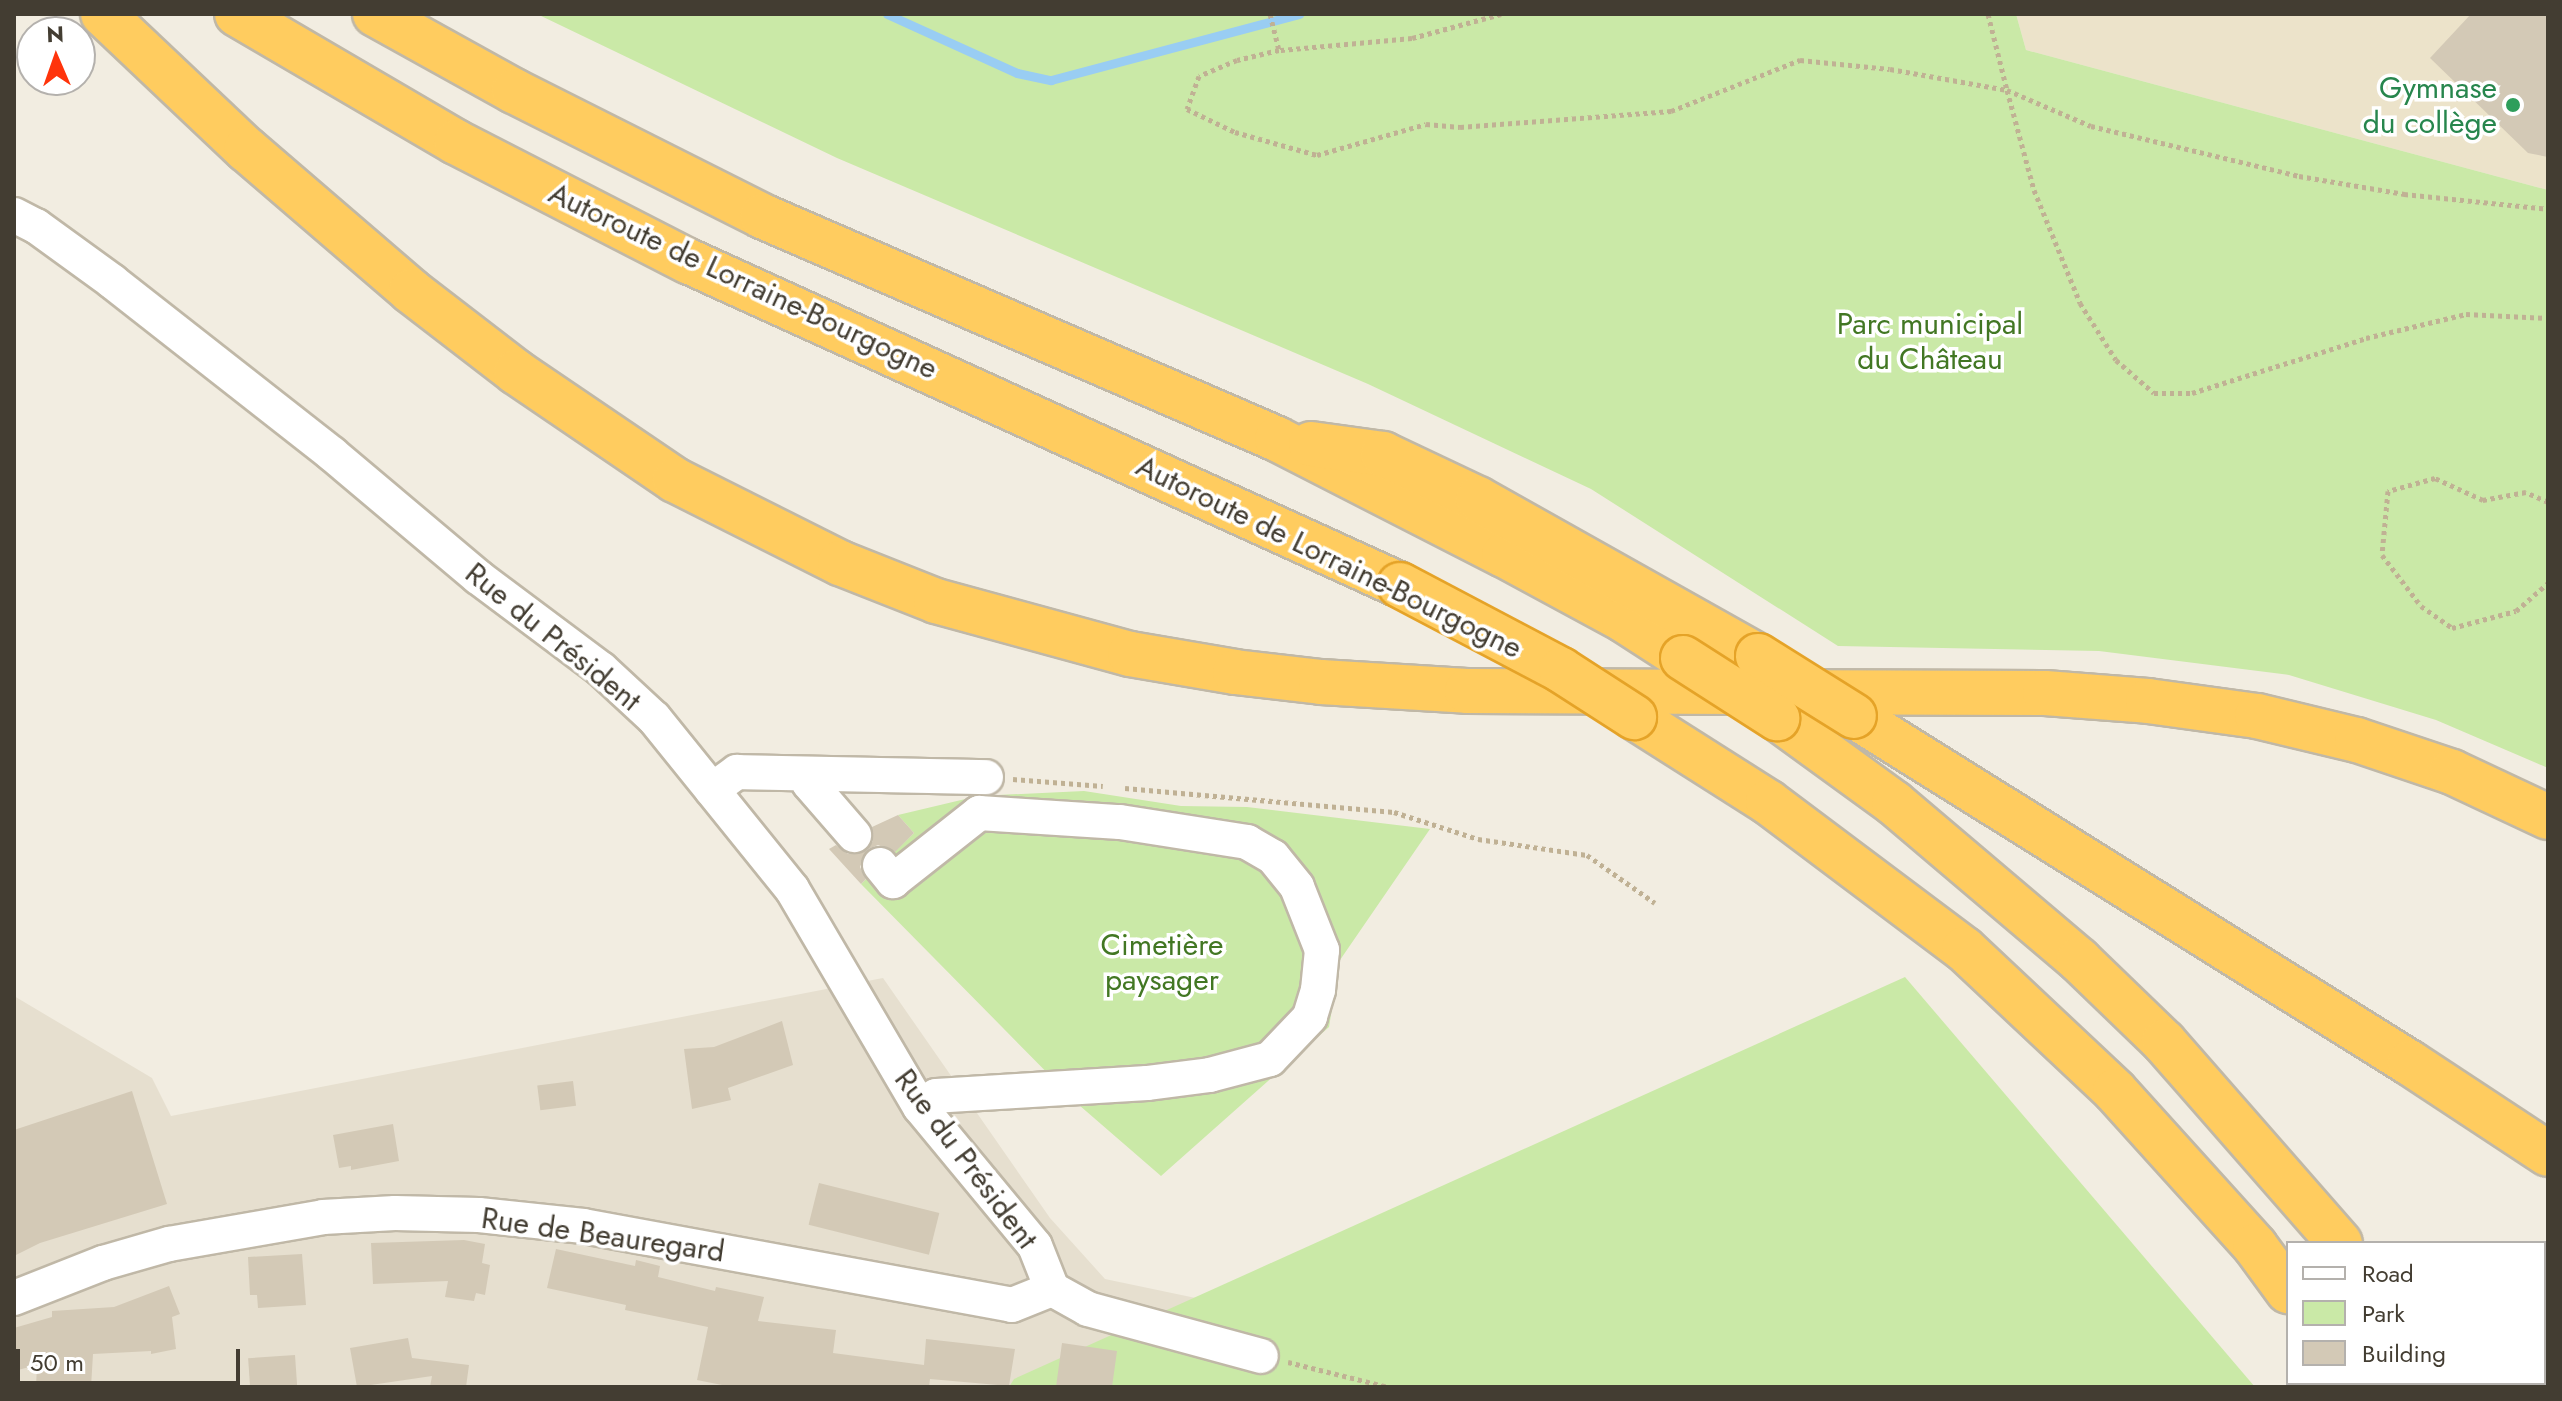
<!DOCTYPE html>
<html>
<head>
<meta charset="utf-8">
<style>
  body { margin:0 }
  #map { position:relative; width:2562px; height:1401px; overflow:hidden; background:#f2ede1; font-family:Jost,sans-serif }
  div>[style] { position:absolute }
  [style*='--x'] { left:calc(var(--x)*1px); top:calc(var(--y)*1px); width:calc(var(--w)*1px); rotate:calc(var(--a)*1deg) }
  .residential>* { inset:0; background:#e6dfcf }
  .education>* { inset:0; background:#ece3ca }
  .green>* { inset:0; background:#cae9a7 }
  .stream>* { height:9px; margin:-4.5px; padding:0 4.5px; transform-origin:4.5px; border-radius:4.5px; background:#99cdf3 }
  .building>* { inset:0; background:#d3c9b6; transform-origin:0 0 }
  .path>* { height:5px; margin-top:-2.5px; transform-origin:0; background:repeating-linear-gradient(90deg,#c0b194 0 4px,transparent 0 8px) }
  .roads { filter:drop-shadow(2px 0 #c0b8a7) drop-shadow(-2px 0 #c0b8a7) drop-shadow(0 2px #c0b8a7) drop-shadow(0 -2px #c0b8a7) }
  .minor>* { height:34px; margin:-17px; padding:0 17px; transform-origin:17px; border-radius:17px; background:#fff }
  .highway>* { height:44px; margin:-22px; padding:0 22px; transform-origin:22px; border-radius:22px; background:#ffcc5f }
  .bridges { filter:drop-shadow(2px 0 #e5a328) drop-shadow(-2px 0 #e5a328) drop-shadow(0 2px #e5a328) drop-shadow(0 -2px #e5a328) }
  .highway-bridge>* { height:44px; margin:-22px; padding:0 22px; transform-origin:22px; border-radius:22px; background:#ffcc5f }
  .dots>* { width:22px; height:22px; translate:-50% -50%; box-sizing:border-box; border:4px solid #fff; border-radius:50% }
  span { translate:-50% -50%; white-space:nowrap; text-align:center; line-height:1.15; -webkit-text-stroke:7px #fff; paint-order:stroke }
  .leisure-label { font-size:30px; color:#27864d }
  .right { translate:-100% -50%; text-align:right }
  .street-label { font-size:30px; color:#433d32 }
  .park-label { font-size:30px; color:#427723 }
  .frame { position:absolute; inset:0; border:16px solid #433d32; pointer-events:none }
  .legend { position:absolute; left:2286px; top:1241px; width:260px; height:144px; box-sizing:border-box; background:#fff; border:2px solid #b4b1ad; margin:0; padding:10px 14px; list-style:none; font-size:24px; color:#433d32 }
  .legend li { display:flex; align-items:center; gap:16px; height:40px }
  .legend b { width:40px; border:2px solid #b4b1ad }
  .north { position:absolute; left:16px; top:16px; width:80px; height:80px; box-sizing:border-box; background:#fff; border:2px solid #b4b1ad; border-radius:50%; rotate:358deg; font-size:22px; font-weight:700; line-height:32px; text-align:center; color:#433d32 }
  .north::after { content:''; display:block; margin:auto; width:28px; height:36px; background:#ff340b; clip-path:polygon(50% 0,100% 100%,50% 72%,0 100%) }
  .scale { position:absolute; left:16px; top:1349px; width:224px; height:36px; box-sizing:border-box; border:4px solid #433d32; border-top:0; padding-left:10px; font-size:24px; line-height:28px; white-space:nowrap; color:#433d32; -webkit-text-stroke:6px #fff; paint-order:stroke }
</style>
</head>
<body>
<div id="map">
  <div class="residential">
    <div style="clip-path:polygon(883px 978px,1050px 1218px,1105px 1279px,1420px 1345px,1413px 1387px,14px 1387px,14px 996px,152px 1078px,171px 1116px)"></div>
  </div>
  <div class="education">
    <div style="clip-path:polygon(2016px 14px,2548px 14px,2548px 190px,2026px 50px)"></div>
  </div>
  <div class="green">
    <div style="clip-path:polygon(537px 14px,2016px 14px,2026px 50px,2548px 190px,2548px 768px,2436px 720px,2289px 675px,2099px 651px,1838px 646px,1591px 489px,1368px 384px,837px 158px)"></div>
    <div style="clip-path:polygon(1084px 791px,1181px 806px,1247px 807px,1430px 829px,1340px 960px,1329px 1027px,1161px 1176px,1079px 1105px,861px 884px,914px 833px,898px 815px,978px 796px)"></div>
    <div style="clip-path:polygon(1905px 977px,2255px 1387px,1009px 1387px,1014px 1379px)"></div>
  </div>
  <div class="stream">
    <div style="--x:887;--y:14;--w:143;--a:24.4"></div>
    <div style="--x:1017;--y:73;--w:35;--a:12"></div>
    <div style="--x:1051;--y:80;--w:257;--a:-14.9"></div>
  </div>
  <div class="building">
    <div style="clip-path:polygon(2471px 14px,2548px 14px,2548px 157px,2528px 153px,2430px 58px)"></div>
    <div style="clip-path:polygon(898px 815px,914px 833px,895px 852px,878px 845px,868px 849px,873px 841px,872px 827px)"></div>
    <div style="clip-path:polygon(836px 845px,848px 854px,867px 850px,860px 867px,866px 879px,861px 884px,829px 849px)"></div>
    <div style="clip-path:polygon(782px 1021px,793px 1065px,728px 1088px,731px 1100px,692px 1109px,684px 1049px,714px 1047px)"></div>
    <div style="left:573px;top:1081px;width:25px;height:36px;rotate:83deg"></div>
    <div style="clip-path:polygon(132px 1091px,167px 1204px,40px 1243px,14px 1256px,14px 1130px)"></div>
    <div style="clip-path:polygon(393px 1124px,399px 1161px,351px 1170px,351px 1166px,339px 1168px,333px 1135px)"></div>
    <div style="left:819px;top:1183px;width:124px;height:43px;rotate:14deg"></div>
    <div style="clip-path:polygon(464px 1240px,485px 1244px,482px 1263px,490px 1265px,485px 1295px,476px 1293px,474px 1301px,445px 1297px,448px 1281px,373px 1284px,371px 1243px)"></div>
    <div style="clip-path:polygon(556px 1249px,635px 1266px,636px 1260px,660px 1266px,658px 1277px,715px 1291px,716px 1287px,764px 1297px,758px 1321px,836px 1330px,833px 1353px,924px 1365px,926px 1339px,1015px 1349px,1009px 1386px,930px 1379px,929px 1387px,732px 1387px,697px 1380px,708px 1327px,625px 1310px,626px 1305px,547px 1288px)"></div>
    <div style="clip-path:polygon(302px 1254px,306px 1305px,258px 1308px,257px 1295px,250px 1295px,248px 1257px)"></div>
    <div style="clip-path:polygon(169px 1286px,180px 1314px,172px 1317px,176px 1349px,151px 1354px,151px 1351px,93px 1354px,91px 1387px,36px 1387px,37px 1365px,14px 1371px,14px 1328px,52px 1317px,52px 1311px,114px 1307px)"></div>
    <div style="clip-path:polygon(408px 1338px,412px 1358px,469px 1365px,466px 1387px,430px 1387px,432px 1376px,357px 1387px,350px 1348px)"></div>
    <div style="clip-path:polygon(1062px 1343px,1117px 1351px,1112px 1387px,1056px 1387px)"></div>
    <div style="left:295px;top:1355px;width:32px;height:47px;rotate:86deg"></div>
  </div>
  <div class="path">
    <div style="--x:1270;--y:14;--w:37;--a:76"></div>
    <div style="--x:1501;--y:14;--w:92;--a:164.9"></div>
    <div style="--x:1412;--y:38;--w:134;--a:174.8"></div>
    <div style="--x:1279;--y:50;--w:43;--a:166.6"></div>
    <div style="--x:1237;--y:60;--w:41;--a:157.2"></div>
    <div style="--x:1199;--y:76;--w:35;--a:110"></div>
    <div style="--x:1187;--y:109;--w:53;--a:25.6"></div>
    <div style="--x:1235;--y:132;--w:85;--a:15.7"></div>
    <div style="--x:1317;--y:155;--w:113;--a:-15.9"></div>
    <div style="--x:1426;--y:124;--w:34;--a:5"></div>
    <div style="--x:1460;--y:127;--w:212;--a:-4.3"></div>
    <div style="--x:1671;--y:111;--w:139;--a:-21.6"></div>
    <div style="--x:1800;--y:60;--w:90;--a:5.7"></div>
    <div style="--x:1890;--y:69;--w:119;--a:10.2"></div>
    <div style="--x:2007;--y:90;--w:104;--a:74.9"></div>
    <div style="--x:2034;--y:190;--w:122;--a:67.8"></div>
    <div style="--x:2080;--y:303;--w:67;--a:57.7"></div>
    <div style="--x:2116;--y:360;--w:50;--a:41"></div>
    <div style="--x:2154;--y:393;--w:38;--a:0"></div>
    <div style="--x:2192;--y:393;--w:182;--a:-17.5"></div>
    <div style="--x:2366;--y:338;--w:103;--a:-13.5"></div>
    <div style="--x:2466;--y:314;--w:82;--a:2.8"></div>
    <div style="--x:1988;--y:14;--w:78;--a:76"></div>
    <div style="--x:2007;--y:90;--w:91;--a:23.2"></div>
    <div style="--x:2091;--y:126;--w:214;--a:13.5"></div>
    <div style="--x:2299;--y:176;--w:107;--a:9.7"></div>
    <div style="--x:2404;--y:194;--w:145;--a:5.9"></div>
    <div style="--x:2548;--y:502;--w:24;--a:-156"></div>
    <div style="--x:2526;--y:492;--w:44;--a:169.5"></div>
    <div style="--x:2483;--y:500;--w:53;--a:-155.4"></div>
    <div style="--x:2435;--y:478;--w:49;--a:164.5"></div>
    <div style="--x:2388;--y:491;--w:64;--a:95.4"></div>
    <div style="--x:2382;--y:555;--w:64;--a:52.6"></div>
    <div style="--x:2421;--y:606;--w:38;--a:35"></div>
    <div style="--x:2452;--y:628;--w:66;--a:-14.9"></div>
    <div style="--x:2516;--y:611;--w:43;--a:-41.2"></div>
    <div style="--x:1013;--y:779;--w:90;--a:4.4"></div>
    <div style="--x:1125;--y:788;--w:270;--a:5.1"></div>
    <div style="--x:1394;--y:812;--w:88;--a:17.8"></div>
    <div style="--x:1478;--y:839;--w:110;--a:8.4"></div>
    <div style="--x:1587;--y:855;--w:83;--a:35.2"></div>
    <div style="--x:1288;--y:1362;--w:103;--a:14"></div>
  </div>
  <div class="roads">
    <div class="minor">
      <div style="--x:14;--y:215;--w:25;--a:27"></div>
      <div style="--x:36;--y:226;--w:95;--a:36"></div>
      <div style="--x:113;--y:282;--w:278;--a:38.1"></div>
      <div style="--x:332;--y:454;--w:191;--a:40.1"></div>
      <div style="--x:478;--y:577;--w:154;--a:36.8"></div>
      <div style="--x:601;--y:669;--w:72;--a:42.8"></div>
      <div style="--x:654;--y:718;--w:220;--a:51.1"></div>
      <div style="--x:792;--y:889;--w:253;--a:59.6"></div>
      <div style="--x:920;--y:1107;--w:180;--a:50.4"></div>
      <div style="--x:1035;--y:1246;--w:46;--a:68.4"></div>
      <div style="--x:809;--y:774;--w:9;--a:90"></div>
      <div style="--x:809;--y:783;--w:69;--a:49.1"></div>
      <div style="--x:712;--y:790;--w:31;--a:-36"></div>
      <div style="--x:737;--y:772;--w:249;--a:1.2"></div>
      <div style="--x:880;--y:865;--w:21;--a:51"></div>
      <div style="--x:893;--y:881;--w:110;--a:-38.3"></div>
      <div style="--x:979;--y:813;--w:141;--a:3.7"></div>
      <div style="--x:1120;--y:822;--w:129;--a:8.9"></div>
      <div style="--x:1247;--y:842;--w:30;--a:30"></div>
      <div style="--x:1273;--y:857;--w:38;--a:51"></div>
      <div style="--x:1297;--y:887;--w:68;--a:68.4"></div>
      <div style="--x:1322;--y:950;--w:40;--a:95.7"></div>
      <div style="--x:1318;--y:990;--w:28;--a:107"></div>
      <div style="--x:1310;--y:1017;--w:58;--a:133.6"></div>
      <div style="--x:1270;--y:1059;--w:62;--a:165.1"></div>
      <div style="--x:1210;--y:1075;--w:64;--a:172.8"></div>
      <div style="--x:1147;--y:1083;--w:211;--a:176.5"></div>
      <div style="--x:936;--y:1096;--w:19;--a:145"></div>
      <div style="--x:1052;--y:1289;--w:41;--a:29.1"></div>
      <div style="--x:1088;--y:1309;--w:179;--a:15.2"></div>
      <div style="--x:14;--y:1298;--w:96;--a:-21.5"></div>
      <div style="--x:103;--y:1263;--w:69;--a:-16.1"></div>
      <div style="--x:169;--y:1244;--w:156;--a:-9.9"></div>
      <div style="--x:323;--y:1217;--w:72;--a:-3.2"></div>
      <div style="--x:395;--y:1213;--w:84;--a:1.4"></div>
      <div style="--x:479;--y:1215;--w:105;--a:6"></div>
      <div style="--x:583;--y:1226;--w:436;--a:10.4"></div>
      <div style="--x:1012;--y:1305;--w:43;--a:-21.8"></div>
    </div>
    <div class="highway">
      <div style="--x:103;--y:14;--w:197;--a:43.4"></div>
      <div style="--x:246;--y:149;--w:218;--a:40.7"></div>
      <div style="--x:411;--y:291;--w:133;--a:37.6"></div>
      <div style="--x:516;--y:372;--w:192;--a:34.2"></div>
      <div style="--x:675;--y:480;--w:185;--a:26.7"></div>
      <div style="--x:840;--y:563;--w:103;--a:21.6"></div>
      <div style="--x:936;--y:601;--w:201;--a:15.3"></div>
      <div style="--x:1130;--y:654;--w:107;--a:9.7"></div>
      <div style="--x:1235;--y:672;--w:87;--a:6.6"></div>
      <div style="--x:1321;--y:682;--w:146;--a:3.5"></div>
      <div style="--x:1467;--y:691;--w:578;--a:0.2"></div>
      <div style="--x:2045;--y:693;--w:103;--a:4.4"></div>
      <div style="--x:2148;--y:701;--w:110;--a:7.8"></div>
      <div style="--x:2257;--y:716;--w:103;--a:13.5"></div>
      <div style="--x:2357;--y:740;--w:100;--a:18.6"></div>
      <div style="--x:2452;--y:772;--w:106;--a:25.1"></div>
      <div style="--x:237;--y:14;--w:254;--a:30.3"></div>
      <div style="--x:456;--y:142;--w:261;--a:27.2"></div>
      <div style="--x:688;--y:261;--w:782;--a:24.47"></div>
      <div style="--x:375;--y:14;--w:159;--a:29"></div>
      <div style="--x:514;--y:91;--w:278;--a:26.7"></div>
      <div style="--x:762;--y:216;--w:561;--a:23.41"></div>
      <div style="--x:1277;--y:439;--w:255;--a:27.1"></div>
      <div style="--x:1504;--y:555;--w:136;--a:28.4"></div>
      <div style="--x:1624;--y:620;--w:70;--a:32.8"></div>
      <div style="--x:1311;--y:444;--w:73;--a:7.9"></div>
      <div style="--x:1383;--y:454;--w:105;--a:25.3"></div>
      <div style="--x:1478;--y:499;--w:321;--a:29.3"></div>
      <div style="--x:1854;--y:716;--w:655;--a:31.97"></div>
      <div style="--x:2410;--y:1063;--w:165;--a:33.4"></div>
      <div style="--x:1634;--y:717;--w:159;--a:32.4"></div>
      <div style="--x:1768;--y:802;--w:245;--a:36.9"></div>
      <div style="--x:1964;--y:949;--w:207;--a:43.2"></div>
      <div style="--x:2115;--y:1091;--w:209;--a:47.9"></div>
      <div style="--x:2255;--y:1246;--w:56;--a:53.7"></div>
      <div style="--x:1777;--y:718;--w:145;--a:36"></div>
      <div style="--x:1894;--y:803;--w:243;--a:40.3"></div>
      <div style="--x:2079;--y:960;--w:118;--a:44"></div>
      <div style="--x:2164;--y:1042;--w:267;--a:48.8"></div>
      <div style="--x:2355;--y:1383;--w:4;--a:63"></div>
      <div style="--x:2442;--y:1383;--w:5;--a:53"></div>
    </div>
  </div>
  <div class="bridges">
    <div class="highway-bridge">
      <div style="--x:1400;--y:585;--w:182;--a:27.8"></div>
      <div style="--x:1561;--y:670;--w:87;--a:32.8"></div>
      <div style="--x:1758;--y:656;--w:113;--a:32"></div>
      <div style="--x:1683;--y:658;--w:112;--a:32.6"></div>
    </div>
  </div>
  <div class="dots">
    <div style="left:2513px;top:105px;background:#2e9e5b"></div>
  </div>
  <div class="leisure-label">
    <span class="right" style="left:2497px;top:105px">Gymnase<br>du collège</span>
  </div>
  <div class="street-label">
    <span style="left:743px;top:281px;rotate:25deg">Autoroute de Lorraine-Bourgogne</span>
    <span style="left:1329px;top:557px;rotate:26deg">Autoroute de Lorraine-Bourgogne</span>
    <span style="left:553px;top:637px;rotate:39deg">Rue du Président</span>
    <span style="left:966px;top:1159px;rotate:53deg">Rue du Président</span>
    <span style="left:603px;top:1235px;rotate:8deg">Rue de Beauregard</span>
  </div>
  <div class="park-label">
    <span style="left:1930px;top:341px">Parc municipal<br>du Château</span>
    <span style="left:1162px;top:962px">Cimetière<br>paysager</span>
  </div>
  <div class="frame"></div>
  <ul class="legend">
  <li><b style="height:10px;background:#fff"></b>Road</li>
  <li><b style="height:22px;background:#cae9a7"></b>Park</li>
  <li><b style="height:22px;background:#d3c9b6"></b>Building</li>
  </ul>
  <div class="north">N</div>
  <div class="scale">50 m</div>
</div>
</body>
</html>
